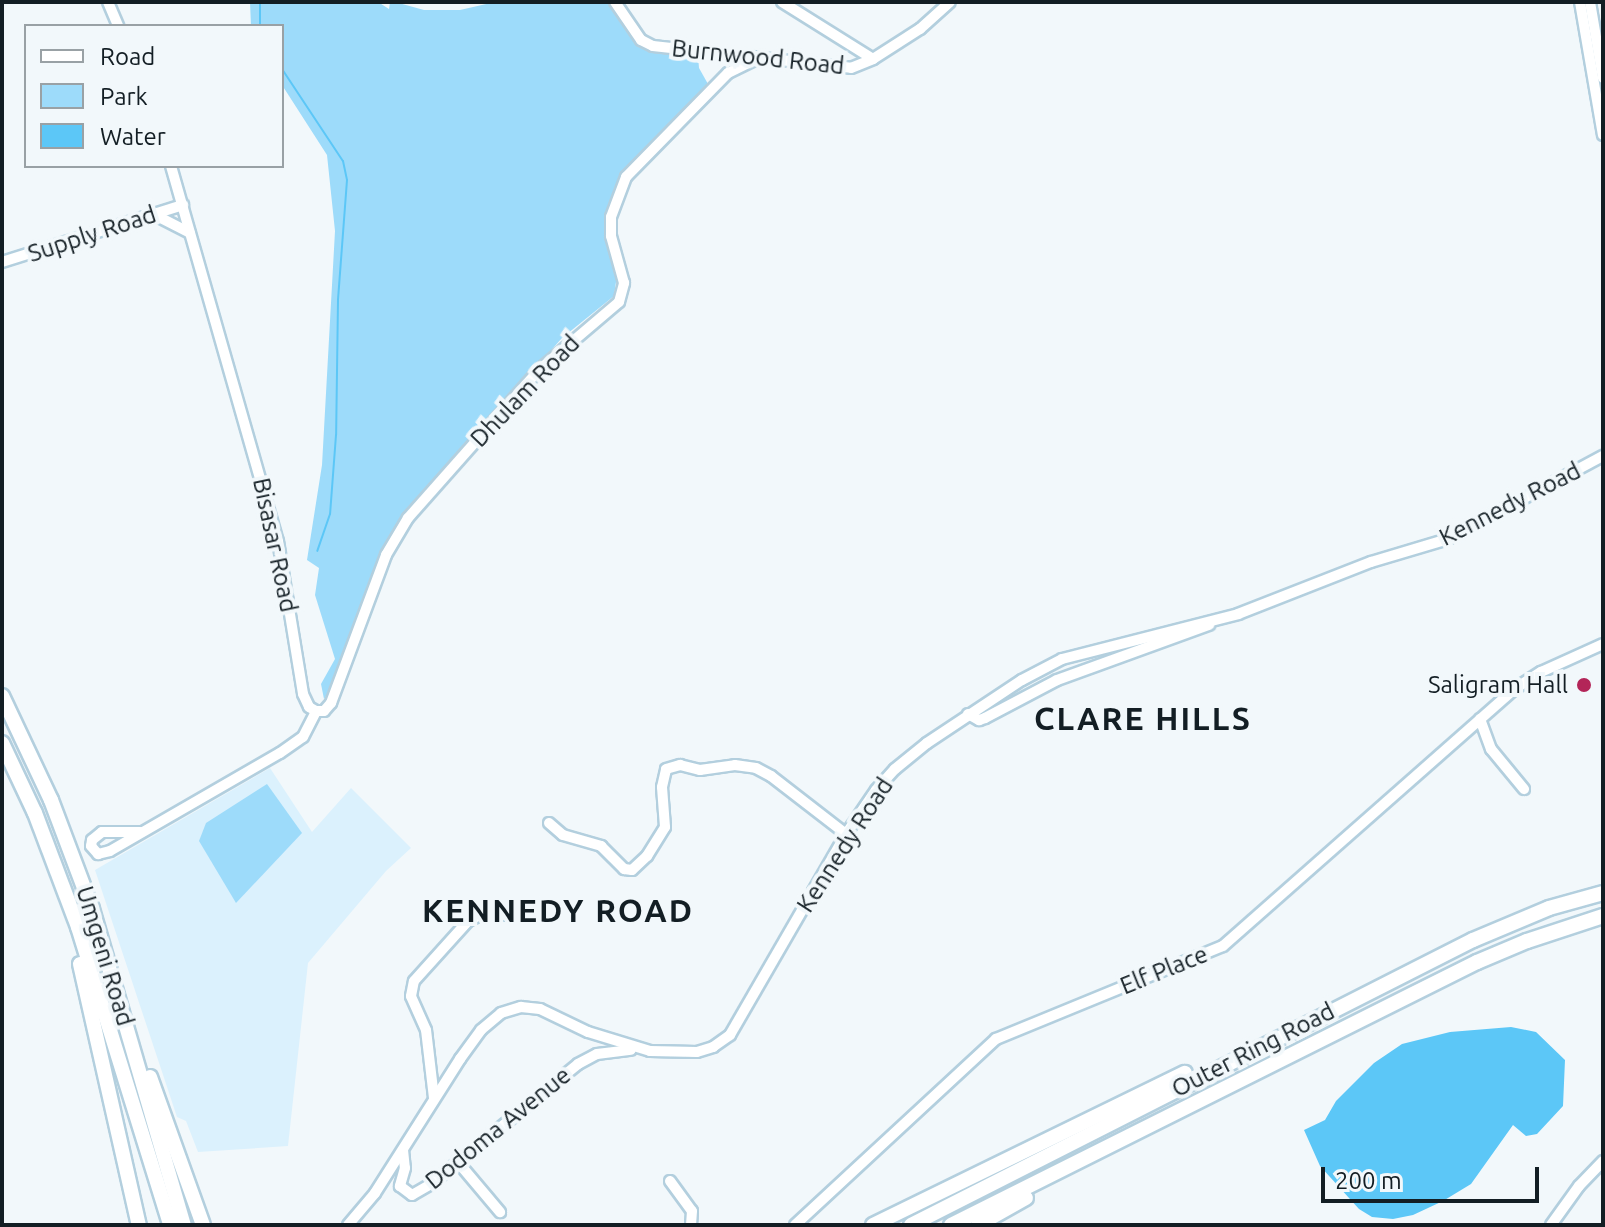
<!DOCTYPE html>
<html>
<head>
<meta charset="utf-8">
<style>
  body { margin:0 }
  #map { position:relative; width:1605px; height:1227px; overflow:hidden; background:#f2f8fb; font-family:Ubuntu,sans-serif }
  div>[style] { position:absolute }
  [style*='--x'] { left:calc(var(--x)*1px); top:calc(var(--y)*1px); width:calc(var(--w)*1px); rotate:calc(var(--a)*1deg) }
  .built>* { inset:0; background:#dbf1fd }
  .green>* { inset:0; background:#9ddbfa }
  .water>* { inset:0; background:#5cc7f7 }
  .stream>* { height:2px; margin:-1px; padding:0 1px; transform-origin:1px; border-radius:1px; background:#5cc7f7 }
  .roads { filter:drop-shadow(2px 0 #b3cfde) drop-shadow(-2px 0 #b3cfde) drop-shadow(0 2px #b3cfde) drop-shadow(0 -2px #b3cfde) }
  .minor>* { height:10px; margin:-5px; padding:0 5px; transform-origin:5px; border-radius:5px; background:#fff }
  .highway>* { height:14px; margin:-7px; padding:0 7px; transform-origin:7px; border-radius:7px; background:#fff }
  .dots>* { width:22px; height:22px; translate:-50% -50%; box-sizing:border-box; border:4px solid #f2f8fb; border-radius:50% }
  span { translate:-50% -50%; white-space:nowrap; text-align:center; line-height:1.15; -webkit-text-stroke:8px #f2f8fb; paint-order:stroke }
  .street-label { font-size:24px; color:#131e24 }
  .poi-label { font-size:24px; color:#131e24 }
  .right { translate:-100% -50%; text-align:right }
  .district-label { font-size:32px; color:#131e24; font-weight:700; letter-spacing:2px }
  .frame { position:absolute; inset:0; border:4px solid #131e24; pointer-events:none }
  .legend { position:absolute; left:24px; top:24px; width:260px; height:144px; box-sizing:border-box; background:#f2f8fb; border:2px solid #99a1a5; margin:0; padding:10px 14px; list-style:none; font-size:24px; color:#131e24 }
  .legend li { display:flex; align-items:center; gap:16px; height:40px }
  .legend b { width:40px; border:2px solid #99a1a5 }
  .scale { position:absolute; left:1321px; top:1167px; width:218px; height:36px; box-sizing:border-box; border:4px solid #131e24; border-top:0; padding-left:10px; font-size:24px; line-height:28px; white-space:nowrap; color:#131e24; -webkit-text-stroke:6px #f2f8fb; paint-order:stroke }
</style>
</head>
<body>
<div id="map">
  <div class="built">
    <div style="clip-path:polygon(270px 768px,312px 832px,351px 788px,411px 848px,386px 871px,308px 963px,288px 1146px,198px 1152px,186px 1121px,177px 1117px,95px 870px)"></div>
  </div>
  <div class="green">
    <div style="clip-path:polygon(250px 2px,378px 2px,389px 9px,390px 2px,395px 2px,424px 10px,460px 10px,495px 2px,608px 2px,639px 42px,647px 47px,698px 56px,699px 68px,708px 84px,618px 179px,607px 208px,606px 230px,617px 275px,614px 296px,562px 338px,407px 512px,334px 685px,324px 699px,321px 684px,335px 659px,315px 595px,319px 568px,307px 560px,322px 465px,335px 231px,327px 155px,282px 85px,282px 26px,251px 26px)"></div>
    <div style="clip-path:polygon(267px 784px,302px 833px,236px 903px,199px 841px,206px 823px)"></div>
  </div>
  <div class="water">
    <div style="clip-path:polygon(1511px 1027px,1536px 1032px,1565px 1060px,1563px 1106px,1537px 1134px,1526px 1136px,1513px 1125px,1471px 1184px,1443px 1201px,1413px 1215px,1393px 1219px,1372px 1217px,1359px 1209px,1320px 1166px,1304px 1130px,1325px 1120px,1336px 1101px,1374px 1063px,1402px 1044px,1450px 1032px)"></div>
  </div>
  <div class="stream">
    <div style="--x:260;--y:26;--w:24;--a:-90"></div>
    <div style="--x:282;--y:69;--w:110;--a:56.5"></div>
    <div style="--x:343;--y:161;--w:19;--a:78"></div>
    <div style="--x:347;--y:180;--w:120;--a:94.3"></div>
    <div style="--x:338;--y:300;--w:135;--a:90.8"></div>
    <div style="--x:336;--y:435;--w:79;--a:94.3"></div>
    <div style="--x:330;--y:514;--w:39;--a:109"></div>
  </div>
  <div class="roads">
    <div class="minor">
      <div style="--x:108;--y:2;--w:26;--a:67"></div>
      <div style="--x:615;--y:2;--w:46;--a:55.6"></div>
      <div style="--x:641;--y:40;--w:13;--a:27"></div>
      <div style="--x:653;--y:46;--w:199;--a:6.3"></div>
      <div style="--x:851;--y:68;--w:24;--a:-22"></div>
      <div style="--x:873;--y:59;--w:56;--a:-32.6"></div>
      <div style="--x:920;--y:29;--w:40;--a:-42"></div>
      <div style="--x:782;--y:2;--w:107;--a:32.1"></div>
      <div style="--x:1580;--y:2;--w:135;--a:80.2"></div>
      <div style="--x:1590;--y:2;--w:77;--a:80.3"></div>
      <div style="--x:171;--y:166;--w:390;--a:74.1"></div>
      <div style="--x:278;--y:541;--w:155;--a:80.7"></div>
      <div style="--x:303;--y:694;--w:14;--a:65"></div>
      <div style="--x:309;--y:707;--w:8;--a:30"></div>
      <div style="--x:155;--y:215;--w:39;--a:27"></div>
      <div style="--x:2;--y:262;--w:190;--a:-17.5"></div>
      <div style="--x:316;--y:711;--w:8;--a:0"></div>
      <div style="--x:324;--y:711;--w:11;--a:-49"></div>
      <div style="--x:331;--y:703;--w:158;--a:-69.6"></div>
      <div style="--x:386;--y:555;--w:43;--a:-59.3"></div>
      <div style="--x:408;--y:518;--w:198;--a:-48.5"></div>
      <div style="--x:539;--y:370;--w:105;--a:-40.4"></div>
      <div style="--x:619;--y:302;--w:20;--a:-75"></div>
      <div style="--x:624;--y:283;--w:49;--a:-105.5"></div>
      <div style="--x:611;--y:236;--w:19;--a:-90"></div>
      <div style="--x:611;--y:217;--w:43;--a:-69.4"></div>
      <div style="--x:626;--y:177;--w:146;--a:-45.6"></div>
      <div style="--x:728;--y:73;--w:34;--a:-26"></div>
      <div style="--x:968;--y:714;--w:13;--a:29"></div>
      <div style="--x:979;--y:720;--w:6;--a:-18"></div>
      <div style="--x:985;--y:718;--w:81;--a:-27.8"></div>
      <div style="--x:1057;--y:680;--w:162;--a:-19.9"></div>
      <div style="--x:1480;--y:719;--w:32;--a:70"></div>
      <div style="--x:1491;--y:749;--w:52;--a:50.5"></div>
      <div style="--x:549;--y:823;--w:18;--a:41"></div>
      <div style="--x:563;--y:835;--w:40;--a:16"></div>
      <div style="--x:601;--y:846;--w:33;--a:45"></div>
      <div style="--x:624;--y:869;--w:8;--a:7"></div>
      <div style="--x:632;--y:870;--w:21;--a:-43"></div>
      <div style="--x:647;--y:856;--w:34;--a:-58"></div>
      <div style="--x:665;--y:827;--w:40;--a:-94.3"></div>
      <div style="--x:662;--y:787;--w:18;--a:-77"></div>
      <div style="--x:666;--y:769;--w:15;--a:-16"></div>
      <div style="--x:680;--y:765;--w:21;--a:14"></div>
      <div style="--x:700;--y:770;--w:35;--a:-8"></div>
      <div style="--x:735;--y:765;--w:21;--a:8"></div>
      <div style="--x:756;--y:768;--w:17;--a:28"></div>
      <div style="--x:771;--y:776;--w:95;--a:37.7"></div>
      <div style="--x:140;--y:832;--w:38;--a:180"></div>
      <div style="--x:102;--y:832;--w:13;--a:141"></div>
      <div style="--x:92;--y:840;--w:6;--a:99"></div>
      <div style="--x:91;--y:846;--w:11;--a:49"></div>
      <div style="--x:98;--y:854;--w:12;--a:-14"></div>
      <div style="--x:110;--y:851;--w:196;--a:-30"></div>
      <div style="--x:280;--y:753;--w:28;--a:-35"></div>
      <div style="--x:303;--y:737;--w:29;--a:-63"></div>
      <div style="--x:434;--y:1098;--w:68;--a:-96.7"></div>
      <div style="--x:426;--y:1030;--w:37;--a:-114"></div>
      <div style="--x:411;--y:996;--w:15;--a:-79"></div>
      <div style="--x:414;--y:981;--w:81;--a:-48"></div>
      <div style="--x:468;--y:921;--w:16;--a:-27"></div>
      <div style="--x:482;--y:914;--w:30;--a:2"></div>
      <div style="--x:403;--y:1150;--w:18;--a:84"></div>
      <div style="--x:405;--y:1168;--w:19;--a:106"></div>
      <div style="--x:400;--y:1186;--w:15;--a:37"></div>
      <div style="--x:412;--y:1195;--w:22;--a:-30"></div>
      <div style="--x:431;--y:1184;--w:190;--a:-39.2"></div>
      <div style="--x:578;--y:1064;--w:21;--a:-28"></div>
      <div style="--x:597;--y:1054;--w:34;--a:-7"></div>
      <div style="--x:457;--y:1161;--w:67;--a:49.9"></div>
      <div style="--x:670;--y:1181;--w:37;--a:54"></div>
      <div style="--x:692;--y:1211;--w:14;--a:94"></div>
      <div style="--x:348;--y:1225;--w:42;--a:-49.8"></div>
      <div style="--x:375;--y:1193;--w:159;--a:-57.6"></div>
      <div style="--x:460;--y:1059;--w:36;--a:-54"></div>
      <div style="--x:481;--y:1030;--w:26;--a:-40"></div>
      <div style="--x:501;--y:1013;--w:21;--a:-17"></div>
      <div style="--x:521;--y:1007;--w:19;--a:6"></div>
      <div style="--x:540;--y:1009;--w:53;--a:25.6"></div>
      <div style="--x:588;--y:1032;--w:65;--a:17"></div>
      <div style="--x:650;--y:1051;--w:47;--a:1.2"></div>
      <div style="--x:697;--y:1052;--w:17;--a:-17"></div>
      <div style="--x:713;--y:1047;--w:21;--a:-35"></div>
      <div style="--x:730;--y:1035;--w:232;--a:-60"></div>
      <div style="--x:846;--y:834;--w:53;--a:-55.7"></div>
      <div style="--x:876;--y:790;--w:28;--a:-48"></div>
      <div style="--x:895;--y:769;--w:41;--a:-39.1"></div>
      <div style="--x:927;--y:743;--w:114;--a:-33.6"></div>
      <div style="--x:1022;--y:680;--w:45;--a:-27.7"></div>
      <div style="--x:1062;--y:659;--w:182;--a:-14.3"></div>
      <div style="--x:1238;--y:614;--w:143;--a:-21.4"></div>
      <div style="--x:1371;--y:562;--w:80;--a:-16.6"></div>
      <div style="--x:1448;--y:539;--w:176;--a:-28.2"></div>
      <div style="--x:795;--y:1225;--w:274;--a:-42.8"></div>
      <div style="--x:996;--y:1039;--w:245;--a:-22.3"></div>
      <div style="--x:1223;--y:946;--w:390;--a:-41.4"></div>
      <div style="--x:1516;--y:688;--w:30;--a:-33"></div>
      <div style="--x:1541;--y:672;--w:68;--a:-24.3"></div>
      <div style="--x:1551;--y:1225;--w:48;--a:-54.3"></div>
      <div style="--x:1579;--y:1186;--w:35;--a:-46"></div>
    </div>
    <div class="highway">
      <div style="--x:2;--y:696;--w:115;--a:64.8"></div>
      <div style="--x:51;--y:800;--w:116;--a:69.4"></div>
      <div style="--x:92;--y:909;--w:329;--a:73.8"></div>
      <div style="--x:2;--y:743;--w:77;--a:64.8"></div>
      <div style="--x:35;--y:813;--w:122;--a:69.3"></div>
      <div style="--x:78;--y:927;--w:312;--a:72.8"></div>
      <div style="--x:80;--y:964;--w:268;--a:77.3"></div>
      <div style="--x:150;--y:1077;--w:157;--a:70.3"></div>
      <div style="--x:873;--y:1225;--w:347;--a:-26"></div>
      <div style="--x:911;--y:1225;--w:630;--a:-26.89"></div>
      <div style="--x:1473;--y:940;--w:82;--a:-22.8"></div>
      <div style="--x:1549;--y:908;--w:56;--a:-15.5"></div>
      <div style="--x:951;--y:1225;--w:588;--a:-26.57"></div>
      <div style="--x:1477;--y:962;--w:54;--a:-22.8"></div>
      <div style="--x:1527;--y:941;--w:80;--a:-18.2"></div>
      <div style="--x:978;--y:1225;--w:55;--a:-29.4"></div>
    </div>
  </div>
  <div class="dots">
    <div style="left:1584px;top:685px;background:#b32558"></div>
  </div>
  <div class="street-label">
    <span style="left:758px;top:57px;rotate:6deg">Burnwood Road</span>
    <span style="left:92px;top:234px;rotate:-18deg">Supply Road</span>
    <span style="left:525px;top:391px;rotate:-46deg">Dhulam Road</span>
    <span style="left:1510px;top:504px;rotate:-27deg">Kennedy Road</span>
    <span style="left:275px;top:545px;rotate:78deg">Bisasar Road</span>
    <span style="left:845px;top:845px;rotate:-57deg">Kennedy Road</span>
    <span style="left:105px;top:956px;rotate:73deg">Umgeni Road</span>
    <span style="left:1164px;top:970px;rotate:-22deg">Elf Place</span>
    <span style="left:1253px;top:1050px;rotate:-27deg">Outer Ring Road</span>
    <span style="left:498px;top:1128px;rotate:-39deg">Dodoma Avenue</span>
  </div>
  <div class="poi-label">
    <span class="right" style="left:1568px;top:685px">Saligram Hall</span>
  </div>
  <div class="district-label">
    <span style="left:1143px;top:718px">CLARE HILLS</span>
    <span style="left:558px;top:910px">KENNEDY ROAD</span>
  </div>
  <div class="frame"></div>
  <ul class="legend">
  <li><b style="height:10px;background:#fff"></b>Road</li>
  <li><b style="height:22px;background:#9ddbfa"></b>Park</li>
  <li><b style="height:22px;background:#5cc7f7"></b>Water</li>
  </ul>
  <div class="scale">200 m</div>
</div>
</body>
</html>
